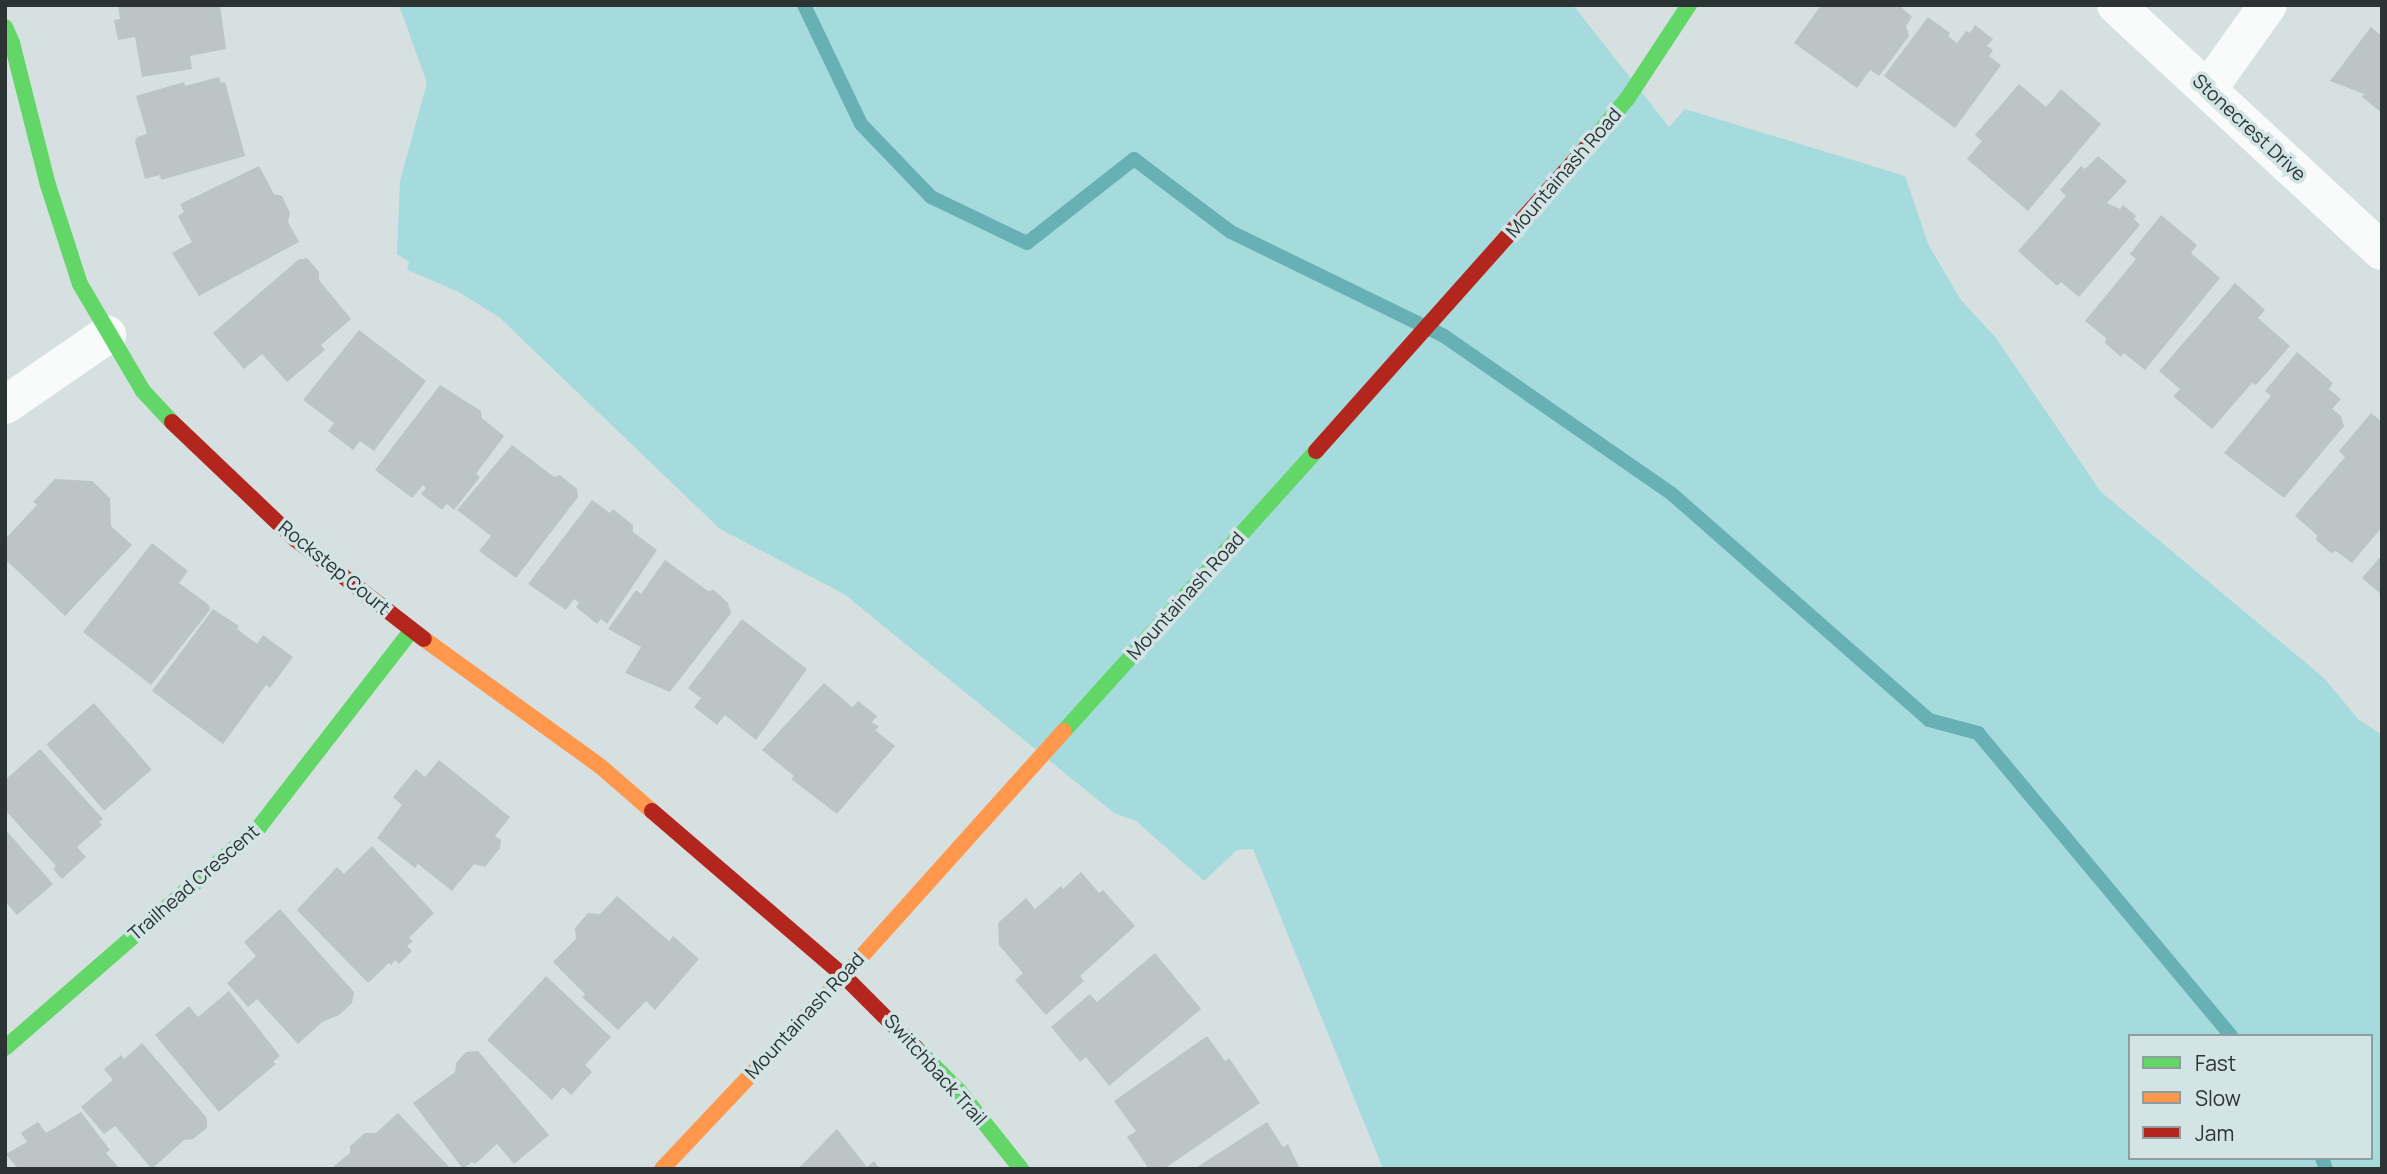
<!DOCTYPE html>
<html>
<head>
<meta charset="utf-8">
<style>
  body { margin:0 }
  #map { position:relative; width:2387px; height:1174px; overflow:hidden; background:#d6e0e1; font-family:Manrope,sans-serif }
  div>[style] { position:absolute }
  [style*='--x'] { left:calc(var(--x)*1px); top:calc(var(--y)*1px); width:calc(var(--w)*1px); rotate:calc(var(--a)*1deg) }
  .green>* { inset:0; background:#a6dbde }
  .stream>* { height:14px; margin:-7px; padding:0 7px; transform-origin:7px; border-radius:7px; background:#67b0b3 }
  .building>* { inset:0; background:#bdc4c5; transform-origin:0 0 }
  .street>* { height:38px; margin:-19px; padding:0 19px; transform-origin:19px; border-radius:19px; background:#f9fafa }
  .fast>* { height:16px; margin:-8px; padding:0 8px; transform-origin:8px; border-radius:8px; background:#63d668 }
  .slow>* { height:16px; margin:-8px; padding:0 8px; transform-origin:8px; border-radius:8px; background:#ff974d }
  .jam>* { height:16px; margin:-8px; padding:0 8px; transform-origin:8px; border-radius:8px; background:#b3261e }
  span { translate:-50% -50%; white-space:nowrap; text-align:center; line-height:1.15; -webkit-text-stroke:7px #d2e4e5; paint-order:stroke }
  .street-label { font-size:19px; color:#2c3333 }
  .frame { position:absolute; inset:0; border:7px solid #2c3333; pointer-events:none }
  .legend { position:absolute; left:2128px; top:1034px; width:245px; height:126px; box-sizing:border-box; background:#d2e4e5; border:2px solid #909d9e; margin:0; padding:9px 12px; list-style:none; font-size:21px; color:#2c3333 }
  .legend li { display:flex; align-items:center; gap:14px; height:35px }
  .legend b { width:35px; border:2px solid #909d9e }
</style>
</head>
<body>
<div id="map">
  <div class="green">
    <div style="clip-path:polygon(evenodd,399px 5px,1573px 5px,1669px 127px,1685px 109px,1905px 176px,1929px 246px,1961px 300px,1996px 338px,2101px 492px,2324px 678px,2358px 719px,2382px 735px,2382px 1169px,1383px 1169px,1253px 849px,1237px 850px,1204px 881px,1136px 821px,1114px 813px,844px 594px,720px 529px,499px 317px,457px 291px,407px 270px,409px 262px,397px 254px,400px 181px,427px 83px,399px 5px,2130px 1036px,2371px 1036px,2371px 1158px,2130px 1158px,2130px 1036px)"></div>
  </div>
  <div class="stream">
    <div style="--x:804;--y:5;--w:132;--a:64.4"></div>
    <div style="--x:861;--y:124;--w:101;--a:46.2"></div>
    <div style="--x:931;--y:197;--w:106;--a:25.6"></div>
    <div style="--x:1027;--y:243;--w:136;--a:-38.1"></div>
    <div style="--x:1134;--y:159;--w:121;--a:37"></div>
    <div style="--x:1231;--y:232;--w:237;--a:26"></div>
    <div style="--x:1444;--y:336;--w:277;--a:34.7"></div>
    <div style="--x:1672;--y:494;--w:342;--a:41.3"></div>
    <div style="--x:1929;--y:720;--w:51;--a:14.9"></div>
    <div style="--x:1978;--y:733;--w:395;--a:50.1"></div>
    <div style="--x:2322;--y:1158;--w:12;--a:70"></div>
  </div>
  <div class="building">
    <div style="clip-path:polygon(118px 5px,220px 5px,226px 49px,190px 56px,192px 69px,142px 77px,135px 37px,118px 40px,114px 20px,120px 19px)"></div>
    <div style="clip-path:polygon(1821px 5px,1899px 5px,1912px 17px,1906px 26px,1909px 36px,1879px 76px,1870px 70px,1857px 88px,1794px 43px)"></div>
    <div style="clip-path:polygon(1928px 17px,1950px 33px,1948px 36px,1957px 43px,1966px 31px,1970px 33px,1975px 25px,1993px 39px,1987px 46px,1993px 50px,1989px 56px,2001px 65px,1955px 128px,1884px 76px)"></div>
    <div style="clip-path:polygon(2371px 27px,2379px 34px,2382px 31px,2382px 113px,2362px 97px,2364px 94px,2330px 81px)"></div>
    <div style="clip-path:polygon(219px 77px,221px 83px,225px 82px,245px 156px,161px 180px,160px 175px,145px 179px,135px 142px,137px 137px,147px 134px,136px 96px,184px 82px,185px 86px)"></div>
    <div style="clip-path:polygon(2019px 84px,2046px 107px,2061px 89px,2101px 124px,2028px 211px,1967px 159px,1982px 141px,1975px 135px)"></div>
    <div style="clip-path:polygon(2098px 156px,2127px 181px,2107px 203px,2120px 209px,2123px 205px,2136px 216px,2134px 219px,2140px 225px,2079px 297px,2061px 282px,2057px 286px,2018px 251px,2066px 196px,2060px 190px,2081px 166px,2085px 169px)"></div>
    <div style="clip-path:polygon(259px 166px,274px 194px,282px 196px,290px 213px,288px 222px,299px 242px,199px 296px,172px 253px,192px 242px,178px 216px,184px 212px,180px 204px)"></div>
    <div style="clip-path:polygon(2161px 215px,2197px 245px,2191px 253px,2220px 278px,2145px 370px,2124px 353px,2121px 357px,2105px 343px,2106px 338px,2085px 321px,2136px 259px,2130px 254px)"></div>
    <div style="clip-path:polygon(307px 258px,319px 272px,319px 280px,351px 319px,321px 345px,325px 350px,287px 382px,262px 354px,244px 369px,213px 333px,298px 260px)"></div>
    <div style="clip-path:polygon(2235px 283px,2265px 310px,2258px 318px,2290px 346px,2256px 385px,2252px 383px,2212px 429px,2173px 396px,2180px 389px,2159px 371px)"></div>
    <div style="clip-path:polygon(359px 330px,426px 381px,374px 451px,360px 441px,353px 450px,328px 431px,334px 423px,303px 400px)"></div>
    <div style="clip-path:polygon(2297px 352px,2333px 383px,2329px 389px,2341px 399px,2332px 409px,2341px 416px,2344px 426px,2284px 498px,2224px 453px,2271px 396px,2265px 391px)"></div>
    <div style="clip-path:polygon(440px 385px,481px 411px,482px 418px,504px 436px,476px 474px,480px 477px,454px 510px,447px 504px,442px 510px,421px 494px,426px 488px,423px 485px,412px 498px,375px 470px)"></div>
    <div style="clip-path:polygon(2371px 413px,2382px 422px,2382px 527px,2352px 563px,2336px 551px,2331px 553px,2316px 540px,2317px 535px,2295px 516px,2345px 457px,2339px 451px)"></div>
    <div style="clip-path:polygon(512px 445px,554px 477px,560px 475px,577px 489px,578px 497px,516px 578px,479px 551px,491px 536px,457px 510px)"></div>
    <div style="clip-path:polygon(55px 479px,92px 481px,110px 498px,111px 526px,132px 545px,65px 616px,5px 559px,5px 539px,37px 505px,33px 502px)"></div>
    <div style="clip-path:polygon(592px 500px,610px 513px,613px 509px,633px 525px,633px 532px,657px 550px,607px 624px,601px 619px,597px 624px,576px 607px,579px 603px,574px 599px,566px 610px,528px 584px)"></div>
    <div style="clip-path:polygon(152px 543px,188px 571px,179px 583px,209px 605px,210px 610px,151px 685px,83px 632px)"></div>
    <div style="clip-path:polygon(2382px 555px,2382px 595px,2362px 578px)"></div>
    <div style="clip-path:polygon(665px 560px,708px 591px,714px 590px,728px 603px,731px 613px,670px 692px,625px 673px,641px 647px,608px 629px,636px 590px,641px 594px)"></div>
    <div style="clip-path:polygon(213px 609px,239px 626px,237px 629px,257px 644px,263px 635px,293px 657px,270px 688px,266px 685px,223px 744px,152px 691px)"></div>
    <div style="clip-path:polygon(742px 619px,807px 669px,756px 740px,725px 715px,717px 725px,694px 707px,701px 698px,688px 688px)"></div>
    <div style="clip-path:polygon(824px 683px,852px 707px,858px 701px,877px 716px,872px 722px,879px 727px,875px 730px,895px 746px,837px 814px,791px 779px,794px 776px,762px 750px)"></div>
    <div style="left:94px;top:703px;width:88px;height:63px;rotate:49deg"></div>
    <div style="clip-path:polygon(40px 749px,103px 819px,99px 822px,102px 825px,77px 847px,86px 857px,62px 879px,53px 869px,56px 866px,5px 810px,5px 780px)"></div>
    <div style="clip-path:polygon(439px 760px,510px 817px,495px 836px,501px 840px,500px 848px,485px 867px,474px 864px,452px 891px,418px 864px,415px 868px,377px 838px,402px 805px,393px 797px,416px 769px,425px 777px)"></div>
    <div style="clip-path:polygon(5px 829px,53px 884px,17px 915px,5px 901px)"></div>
    <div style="clip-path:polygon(372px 846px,434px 913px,409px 938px,413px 941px,407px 946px,412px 951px,399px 964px,395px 960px,391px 965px,389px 963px,368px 983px,297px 910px,337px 867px,344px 874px)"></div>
    <div style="clip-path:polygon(1081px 872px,1099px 893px,1103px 890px,1135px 926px,1080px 976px,1084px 981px,1046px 1015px,1015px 980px,1023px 973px,999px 945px,998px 923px,1026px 898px,1035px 909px,1061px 886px,1063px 889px)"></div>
    <div style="clip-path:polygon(617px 896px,669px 941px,673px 936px,699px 959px,655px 1010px,646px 1001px,618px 1030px,582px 997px,585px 994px,553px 962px,576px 939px,575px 928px,588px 913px,600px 914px)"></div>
    <div style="clip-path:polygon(280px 909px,354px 992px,352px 1003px,339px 1015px,322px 1022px,298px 1044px,257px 999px,248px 1007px,227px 983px,256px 956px,244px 942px)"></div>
    <div style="clip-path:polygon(1155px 953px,1201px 1009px,1109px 1086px,1086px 1057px,1080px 1062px,1051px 1027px,1090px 994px,1097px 1002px)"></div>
    <div style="clip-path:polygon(546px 976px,611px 1037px,585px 1065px,592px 1072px,571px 1095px,563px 1087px,552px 1100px,487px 1040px)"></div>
    <div style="clip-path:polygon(229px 991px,280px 1056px,273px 1062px,276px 1064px,219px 1112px,155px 1035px,189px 1006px,198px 1017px)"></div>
    <div style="clip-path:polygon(1207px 1036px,1225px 1061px,1229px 1058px,1260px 1103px,1164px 1169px,1149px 1169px,1127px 1137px,1136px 1131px,1114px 1101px)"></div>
    <div style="clip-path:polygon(142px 1043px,207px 1118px,207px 1128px,193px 1139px,184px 1140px,152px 1169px,115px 1126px,104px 1134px,81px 1107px,113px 1080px,104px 1069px,121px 1055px,124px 1059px)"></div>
    <div style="clip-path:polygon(478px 1051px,549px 1135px,514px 1164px,497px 1144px,475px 1164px,472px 1162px,463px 1169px,413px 1103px,455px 1072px,456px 1063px,466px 1052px)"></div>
    <div style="clip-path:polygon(81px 1112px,110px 1150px,106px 1153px,120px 1169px,18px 1169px,6px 1154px,27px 1142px,21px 1133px,38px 1122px,46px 1133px)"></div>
    <div style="clip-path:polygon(398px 1113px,451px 1169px,336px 1169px,334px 1166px,350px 1153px,350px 1146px,365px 1133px,376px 1133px)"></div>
    <div style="clip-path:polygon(1267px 1122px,1283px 1147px,1288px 1144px,1300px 1169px,1194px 1169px)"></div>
    <div style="clip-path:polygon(837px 1129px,867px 1167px,874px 1161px,880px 1169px,798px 1169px)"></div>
  </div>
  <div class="street">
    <div style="--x:2116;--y:5;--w:362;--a:42.8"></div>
    <div style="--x:2208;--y:89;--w:103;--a:-54.5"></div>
    <div style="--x:5;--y:405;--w:124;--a:-34.5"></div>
  </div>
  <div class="fast">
    <div style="--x:5;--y:27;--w:17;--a:66"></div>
    <div style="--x:12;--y:43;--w:146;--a:75.8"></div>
    <div style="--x:48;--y:185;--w:104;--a:72.1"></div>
    <div style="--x:80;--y:284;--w:124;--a:59.5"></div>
    <div style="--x:143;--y:391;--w:42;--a:46.9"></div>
    <div style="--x:1592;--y:141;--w:55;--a:-50.2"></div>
    <div style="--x:1627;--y:99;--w:113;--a:-56.6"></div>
    <div style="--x:1064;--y:731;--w:377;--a:-48"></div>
    <div style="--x:5;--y:1048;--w:337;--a:-41"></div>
    <div style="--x:259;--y:827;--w:249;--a:-52.2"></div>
    <div style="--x:916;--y:1048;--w:61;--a:45"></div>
    <div style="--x:959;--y:1091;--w:100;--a:51.5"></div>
  </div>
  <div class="slow">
    <div style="--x:424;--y:639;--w:217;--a:35.8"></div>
    <div style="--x:600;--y:766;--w:69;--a:40.9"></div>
    <div style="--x:662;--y:1169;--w:265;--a:-46.7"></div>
    <div style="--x:844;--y:976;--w:329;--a:-48.1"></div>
  </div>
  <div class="jam">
    <div style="--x:172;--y:422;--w:170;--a:43.6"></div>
    <div style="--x:295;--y:539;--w:163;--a:37.8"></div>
    <div style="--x:1316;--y:451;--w:415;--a:-48.3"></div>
    <div style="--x:652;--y:811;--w:253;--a:40.7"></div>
    <div style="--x:844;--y:976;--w:102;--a:45"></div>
  </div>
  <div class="street-label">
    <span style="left:2249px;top:128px;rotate:43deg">Stonecrest Drive</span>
    <span style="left:1564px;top:173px;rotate:-49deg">Mountainash Road</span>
    <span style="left:334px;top:568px;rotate:39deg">Rockstep Court</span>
    <span style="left:1186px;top:596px;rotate:-48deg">Mountainash Road</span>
    <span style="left:194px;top:883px;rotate:-41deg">Trailhead Crescent</span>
    <span style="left:805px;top:1016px;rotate:-47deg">Mountainash Road</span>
    <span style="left:935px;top:1070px;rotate:48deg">Switchback Trail</span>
  </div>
  <div class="frame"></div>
  <ul class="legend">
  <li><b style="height:9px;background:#63d668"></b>Fast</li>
  <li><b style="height:9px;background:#ff974d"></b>Slow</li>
  <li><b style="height:9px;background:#b3261e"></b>Jam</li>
  </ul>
</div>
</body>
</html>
